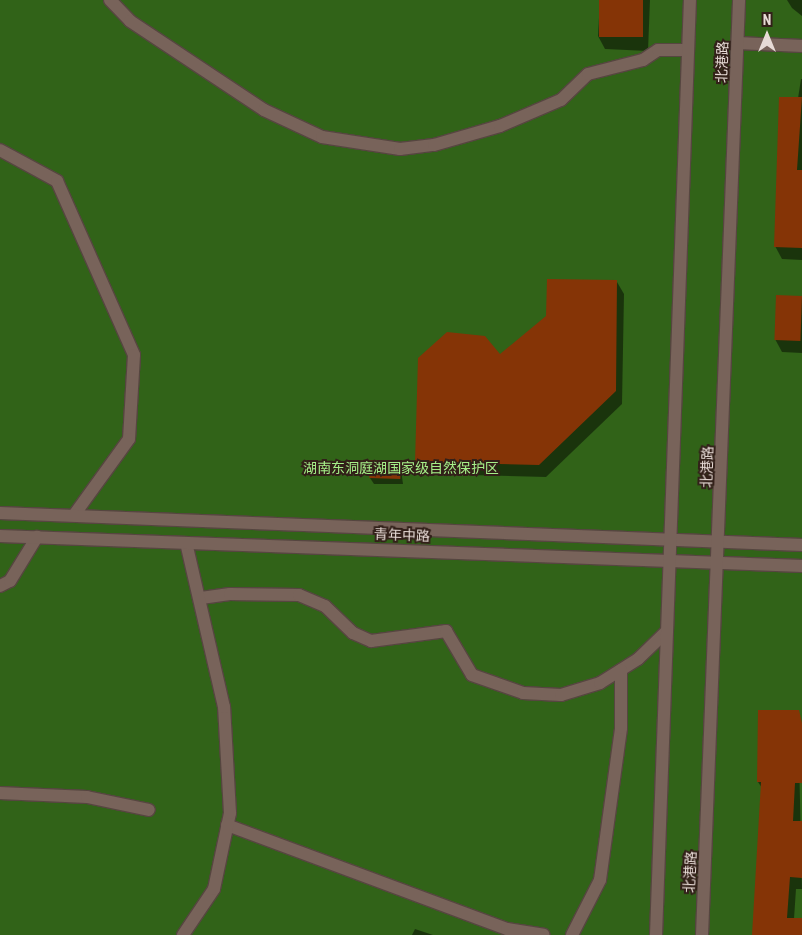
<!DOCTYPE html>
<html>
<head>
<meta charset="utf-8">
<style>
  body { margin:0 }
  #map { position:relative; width:802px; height:935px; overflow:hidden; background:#3c2a22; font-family:"Roboto Condensed","Noto Sans SC",sans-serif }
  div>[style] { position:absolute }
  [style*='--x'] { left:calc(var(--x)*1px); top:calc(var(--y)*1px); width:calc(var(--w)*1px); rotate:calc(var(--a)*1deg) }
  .green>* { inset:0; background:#316318; transform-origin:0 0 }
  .shadow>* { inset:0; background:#0007 }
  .building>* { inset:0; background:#853406; transform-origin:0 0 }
  .roads { filter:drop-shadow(1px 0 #564640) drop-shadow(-1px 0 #564640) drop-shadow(0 1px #564640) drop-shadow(0 -1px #564640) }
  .minor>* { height:12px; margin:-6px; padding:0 6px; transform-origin:6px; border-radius:6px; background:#78635a }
  .secondary>* { height:12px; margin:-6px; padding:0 6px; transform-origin:6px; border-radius:6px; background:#78635a }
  span { translate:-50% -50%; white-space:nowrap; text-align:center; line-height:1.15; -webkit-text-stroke:4px #322019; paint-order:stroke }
  .street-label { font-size:14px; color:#e7dbd6 }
  .park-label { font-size:14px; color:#a5ef88 }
  .north { position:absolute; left:742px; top:10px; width:50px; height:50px; -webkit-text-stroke:4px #322019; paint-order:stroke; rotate:0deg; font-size:14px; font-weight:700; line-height:20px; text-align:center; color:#e7dbd6 }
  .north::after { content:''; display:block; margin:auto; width:18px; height:22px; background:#e7dbd6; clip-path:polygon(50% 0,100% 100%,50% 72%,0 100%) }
</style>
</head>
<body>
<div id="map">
  <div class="green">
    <div style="left:0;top:0;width:802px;height:935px"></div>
  </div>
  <div class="shadow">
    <div style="clip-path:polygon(600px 0,650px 0,648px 51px,605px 49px,598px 36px)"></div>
    <div style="clip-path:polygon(787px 0,802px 0,802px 16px,792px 8px)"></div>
    <div style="clip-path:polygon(801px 79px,802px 79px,802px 260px,782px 259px,775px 246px)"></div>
    <div style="clip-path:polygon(617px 282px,624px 294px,622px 404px,546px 477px,424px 474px,417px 462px,500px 356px)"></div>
    <div style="clip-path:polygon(802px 297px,802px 353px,782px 352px,775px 339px)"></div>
    <div style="clip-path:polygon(400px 462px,403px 484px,374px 484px,370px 478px)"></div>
    <div style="clip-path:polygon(798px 712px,802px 889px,796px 889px,794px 919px,802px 920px,802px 935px,753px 935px,762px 788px,758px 782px)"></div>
    <div style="clip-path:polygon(415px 929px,433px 935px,412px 935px)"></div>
  </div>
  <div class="building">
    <div style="left:599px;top:0;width:44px;height:37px"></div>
    <div style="clip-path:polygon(779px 97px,802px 97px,797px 170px,802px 170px,802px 248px,774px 247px)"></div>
    <div style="clip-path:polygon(547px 279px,617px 280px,616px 391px,539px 465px,415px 462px,418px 358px,447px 332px,485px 336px,500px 354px,546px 316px)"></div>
    <div style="left:776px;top:295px;width:26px;height:45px;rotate:2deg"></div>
    <div style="left:370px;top:460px;width:31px;height:18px;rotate:2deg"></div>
    <div style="clip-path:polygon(758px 710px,799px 710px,802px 723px,802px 783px,795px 783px,793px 821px,802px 821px,802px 878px,790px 877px,787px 918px,802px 918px,802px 935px,752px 935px,761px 782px,757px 782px)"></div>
  </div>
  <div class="roads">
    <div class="minor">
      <div style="--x:110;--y:0;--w:29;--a:46"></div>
      <div style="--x:130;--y:21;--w:161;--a:33.6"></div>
      <div style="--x:264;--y:110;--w:64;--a:25"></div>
      <div style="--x:322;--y:137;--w:79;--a:8.7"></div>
      <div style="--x:400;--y:149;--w:34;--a:-7"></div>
      <div style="--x:434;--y:145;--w:69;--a:-16.1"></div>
      <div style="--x:500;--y:126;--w:66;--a:-23.1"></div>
      <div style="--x:561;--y:100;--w:37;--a:-44"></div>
      <div style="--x:588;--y:74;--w:57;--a:-14.3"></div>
      <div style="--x:643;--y:60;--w:18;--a:-34"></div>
      <div style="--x:658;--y:50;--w:30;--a:0"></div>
      <div style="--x:738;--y:43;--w:64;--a:2.7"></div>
      <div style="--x:0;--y:150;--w:65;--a:28.5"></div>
      <div style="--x:57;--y:181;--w:190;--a:66.1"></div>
      <div style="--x:134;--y:355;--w:84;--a:93.4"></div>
      <div style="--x:129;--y:439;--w:94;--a:125.9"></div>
      <div style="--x:0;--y:586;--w:11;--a:-27"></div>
      <div style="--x:10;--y:581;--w:52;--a:-58.5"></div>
      <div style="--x:201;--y:598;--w:29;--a:-8"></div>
      <div style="--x:230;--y:594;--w:69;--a:0.8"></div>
      <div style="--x:299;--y:595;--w:28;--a:23"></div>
      <div style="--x:325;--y:606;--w:39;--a:44"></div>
      <div style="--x:353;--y:633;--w:20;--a:24"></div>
      <div style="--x:371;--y:641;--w:76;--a:-7.6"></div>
      <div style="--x:446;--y:631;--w:51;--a:59.4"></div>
      <div style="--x:472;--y:675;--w:54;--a:19.4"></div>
      <div style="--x:523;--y:693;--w:38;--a:3"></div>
      <div style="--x:561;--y:695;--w:41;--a:-17.1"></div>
      <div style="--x:600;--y:683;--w:45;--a:-32.3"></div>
      <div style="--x:638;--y:659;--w:39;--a:-44"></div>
      <div style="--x:0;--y:793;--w:87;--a:2.6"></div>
      <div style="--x:87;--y:797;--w:63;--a:11.8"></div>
      <div style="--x:227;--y:825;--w:299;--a:20.4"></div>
      <div style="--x:507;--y:929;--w:37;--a:9"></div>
      <div style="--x:183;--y:935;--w:55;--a:-56"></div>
      <div style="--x:214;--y:889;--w:78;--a:-78.1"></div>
      <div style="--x:230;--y:813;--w:106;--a:-93.2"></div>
      <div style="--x:224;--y:707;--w:168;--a:-103"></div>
      <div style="--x:572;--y:935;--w:62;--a:-63"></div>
      <div style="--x:600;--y:880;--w:153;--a:-82.1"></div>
      <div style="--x:621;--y:728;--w:58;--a:-90"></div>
    </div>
    <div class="secondary">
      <div style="--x:0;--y:513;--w:803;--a:2.28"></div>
      <div style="--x:0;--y:536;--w:803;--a:2.14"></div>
      <div style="--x:656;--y:935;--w:936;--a:-87.92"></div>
      <div style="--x:702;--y:935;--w:936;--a:-87.73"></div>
    </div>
  </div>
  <div class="street-label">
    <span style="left:722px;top:62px;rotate:-88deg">北港路</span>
    <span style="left:707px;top:467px;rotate:-88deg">北港路</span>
    <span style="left:402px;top:535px;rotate:2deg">青年中路</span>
    <span style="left:690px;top:872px;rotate:-87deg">北港路</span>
  </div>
  <div class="park-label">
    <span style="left:401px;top:468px">湖南东洞庭湖国家级自然保护区</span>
  </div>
  <div class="north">N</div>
</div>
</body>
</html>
